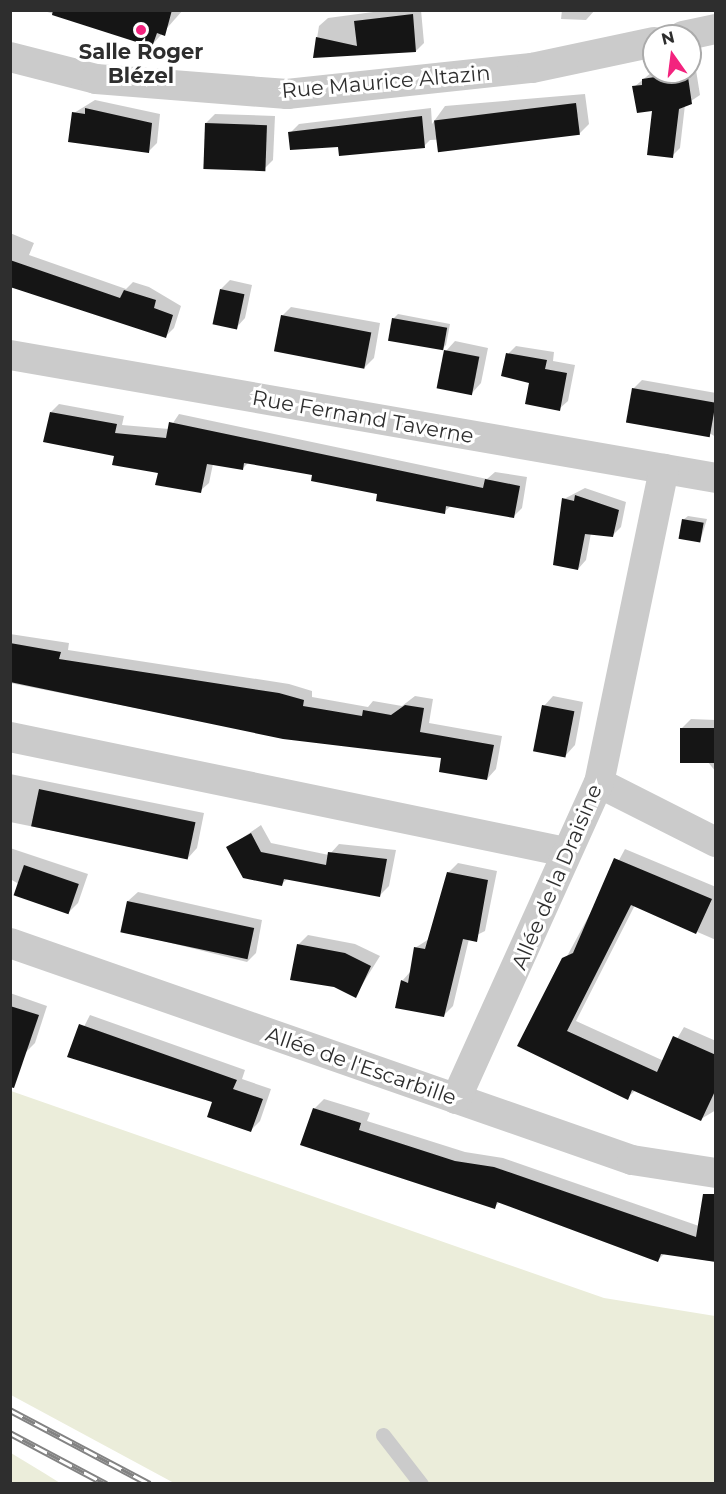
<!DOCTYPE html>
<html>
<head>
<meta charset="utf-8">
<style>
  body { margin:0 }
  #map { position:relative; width:726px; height:1494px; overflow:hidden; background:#fff; font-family:Montserrat,sans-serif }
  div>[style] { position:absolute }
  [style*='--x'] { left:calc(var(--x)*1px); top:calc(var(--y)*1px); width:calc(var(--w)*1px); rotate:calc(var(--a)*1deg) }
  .green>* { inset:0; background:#ebedda }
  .shadow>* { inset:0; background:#0003 }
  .building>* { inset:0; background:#151515; transform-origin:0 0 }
  .service>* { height:15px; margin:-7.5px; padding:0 7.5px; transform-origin:7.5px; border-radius:7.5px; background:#cbcbcb }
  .minor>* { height:30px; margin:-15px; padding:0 15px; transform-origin:15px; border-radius:15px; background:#cbcbcb }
  .rail>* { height:7px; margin-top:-3.5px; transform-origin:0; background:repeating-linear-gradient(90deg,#fff 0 14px,#838383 0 28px); box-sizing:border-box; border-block:2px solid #838383 }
  .dots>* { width:16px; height:16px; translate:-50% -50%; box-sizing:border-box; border:3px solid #fff; border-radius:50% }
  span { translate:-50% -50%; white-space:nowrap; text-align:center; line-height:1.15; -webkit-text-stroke:6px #fff; paint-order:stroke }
  .poi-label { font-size:21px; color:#2e2e2e; font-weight:700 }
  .street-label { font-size:21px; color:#2e2e2e }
  .frame { position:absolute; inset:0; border:12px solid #2e2e2e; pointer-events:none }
  .north { position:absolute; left:642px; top:24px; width:60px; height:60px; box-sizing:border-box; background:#fff; border:2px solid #ababab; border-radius:50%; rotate:346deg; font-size:16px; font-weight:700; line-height:24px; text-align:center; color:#2e2e2e }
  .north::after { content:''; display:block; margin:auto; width:21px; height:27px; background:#f3237e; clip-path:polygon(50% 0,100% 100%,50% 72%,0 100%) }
</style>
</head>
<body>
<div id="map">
  <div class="green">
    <div style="clip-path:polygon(11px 1091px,604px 1298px,715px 1316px,715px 1483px,174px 1483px,11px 1395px)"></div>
    <div style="clip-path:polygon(11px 1453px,44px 1473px,60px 1483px,11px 1483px)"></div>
  </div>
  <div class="shadow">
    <div style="clip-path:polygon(41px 10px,183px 10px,152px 45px)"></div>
    <div style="clip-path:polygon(388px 10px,421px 10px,424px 43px,416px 51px,314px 57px,319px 26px,328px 18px)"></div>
    <div style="clip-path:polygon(562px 10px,595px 10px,586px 20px,561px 19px)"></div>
    <div style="clip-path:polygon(696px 70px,700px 95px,685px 105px,680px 148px,672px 156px,653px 110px,634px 87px,652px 72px)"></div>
    <div style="clip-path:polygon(585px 94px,589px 124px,580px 133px,430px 140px,424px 146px,340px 145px,290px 133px,299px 124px,431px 108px,432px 124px,445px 106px)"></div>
    <div style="clip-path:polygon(95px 100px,160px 114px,157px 143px,148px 152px,74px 113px)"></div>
    <div style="clip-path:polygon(215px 114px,275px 116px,273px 160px,264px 169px,206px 123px)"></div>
    <div style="clip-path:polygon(10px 233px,34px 243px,29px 255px,126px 289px,133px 282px,149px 287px,181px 306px,174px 328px,166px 336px,15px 286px,10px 290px)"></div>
    <div style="clip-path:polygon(230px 280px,252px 285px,245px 318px,236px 328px,221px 289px)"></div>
    <div style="clip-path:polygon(291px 307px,380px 323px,374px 358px,364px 368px,282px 316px)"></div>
    <div style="clip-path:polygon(398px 314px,450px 324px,446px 345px,442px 349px,393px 319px)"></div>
    <div style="clip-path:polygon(455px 341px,488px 348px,481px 383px,472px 393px,446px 351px)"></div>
    <div style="clip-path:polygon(516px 346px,554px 352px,553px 361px,575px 365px,568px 401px,559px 409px,508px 354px)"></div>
    <div style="clip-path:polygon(642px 380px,716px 393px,716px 437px,633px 389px)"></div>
    <div style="clip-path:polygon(59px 404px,124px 416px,122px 425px,169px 429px,179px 414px,487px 479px,495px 472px,527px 477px,522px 508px,514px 516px,451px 506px,444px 512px,314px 474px,249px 462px,242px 469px,213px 464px,209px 483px,200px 491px,115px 455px,51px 412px)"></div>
    <div style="clip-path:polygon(585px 488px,626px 502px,621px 527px,613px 535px,591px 533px,586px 560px,578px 569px,564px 499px)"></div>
    <div style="clip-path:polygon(688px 516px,707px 519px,700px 542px,683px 520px)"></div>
    <div style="clip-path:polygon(10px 634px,69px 643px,68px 650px,289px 684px,312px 691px,312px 697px,368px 707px,373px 701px,402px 706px,415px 696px,433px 699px,429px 723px,502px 736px,496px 769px,487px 779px,443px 757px,283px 737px,10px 683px)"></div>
    <div style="clip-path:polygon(553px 696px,583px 702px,575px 745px,566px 755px,544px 706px)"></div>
    <div style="clip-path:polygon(691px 719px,716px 720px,716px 772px,681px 729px)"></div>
    <div style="clip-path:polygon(10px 774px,204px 813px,197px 848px,188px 858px,10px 822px)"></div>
    <div style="clip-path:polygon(261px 825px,271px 843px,329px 855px,339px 844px,396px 850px,389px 886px,380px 895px,288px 878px,282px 884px,228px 848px)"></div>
    <div style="clip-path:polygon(10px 848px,88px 874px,78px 903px,69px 912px,10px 879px)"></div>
    <div style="clip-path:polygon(625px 849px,716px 887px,716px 940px,635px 905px,576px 1021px,664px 1061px,684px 1027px,716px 1041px,716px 1110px,701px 1119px,636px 1090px,627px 1098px,519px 1045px)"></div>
    <div style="clip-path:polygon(458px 863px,497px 871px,485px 931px,469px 939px,453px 1006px,443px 1016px,402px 981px,411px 971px,415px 948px,429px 939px,448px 873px)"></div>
    <div style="clip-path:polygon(138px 892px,262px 920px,256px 953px,247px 962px,123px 931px,128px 901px)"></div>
    <div style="clip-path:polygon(308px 935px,355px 944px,380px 956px,355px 996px,298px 945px)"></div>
    <div style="clip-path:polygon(10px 993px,47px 1006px,35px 1043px,25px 1053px,10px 1047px)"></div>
    <div style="clip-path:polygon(90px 1015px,245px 1070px,242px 1079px,271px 1089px,260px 1121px,251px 1130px,214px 1101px,69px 1056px)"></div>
    <div style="clip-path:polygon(324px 1099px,370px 1113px,367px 1121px,465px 1152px,503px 1158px,699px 1226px,716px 1262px,665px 1253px,658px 1260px,500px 1201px,495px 1207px,314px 1109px)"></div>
  </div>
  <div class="building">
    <div style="clip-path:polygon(53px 10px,172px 10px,165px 36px,157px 33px,152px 47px,52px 15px)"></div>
    <div style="clip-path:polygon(413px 14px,416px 52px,313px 58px,316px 37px,357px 46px,354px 21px)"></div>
    <div style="clip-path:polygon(675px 74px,676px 79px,688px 77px,692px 104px,679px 109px,673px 158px,647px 155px,652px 111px,637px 113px,632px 86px,642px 85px,642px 79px)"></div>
    <div style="left:576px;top:103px;width:32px;height:143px;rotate:83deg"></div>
    <div style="clip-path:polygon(85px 108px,152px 123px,149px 153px,68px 142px,72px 112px,85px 114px)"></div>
    <div style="clip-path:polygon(422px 116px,425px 148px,339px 156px,338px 147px,290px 150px,288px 132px)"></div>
    <div style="left:205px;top:123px;width:62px;height:46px;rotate:2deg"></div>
    <div style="clip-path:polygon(10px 260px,120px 298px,124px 290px,156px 300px,154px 308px,173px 315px,166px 338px,10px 287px)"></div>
    <div style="left:220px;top:289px;width:25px;height:36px;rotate:12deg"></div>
    <div style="left:281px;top:315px;width:92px;height:37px;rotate:11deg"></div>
    <div style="left:392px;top:318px;width:56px;height:23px;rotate:10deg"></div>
    <div style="left:444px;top:350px;width:36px;height:39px;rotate:11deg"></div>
    <div style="clip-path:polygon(506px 353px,547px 360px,545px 369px,567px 373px,560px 411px,525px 404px,529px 383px,501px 376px)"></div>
    <div style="left:632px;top:388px;width:85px;height:35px;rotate:10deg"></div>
    <div style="clip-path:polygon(50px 412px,117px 424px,115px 433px,166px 438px,169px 422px,483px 488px,485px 479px,520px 486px,514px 518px,446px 506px,445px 514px,376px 501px,377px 494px,311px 481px,312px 475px,244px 463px,243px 470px,207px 464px,201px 493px,155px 485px,158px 473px,112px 465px,114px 456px,43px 442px)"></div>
    <div style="clip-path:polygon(575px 495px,619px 510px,613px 537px,585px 534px,578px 570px,553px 565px,562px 498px,574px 501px)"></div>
    <div style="left:682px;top:519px;width:22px;height:20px;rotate:10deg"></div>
    <div style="clip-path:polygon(10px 643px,61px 652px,59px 659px,279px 693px,304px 700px,303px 706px,362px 716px,363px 710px,391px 715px,405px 705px,424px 708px,420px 732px,494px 745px,487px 780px,439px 772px,441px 758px,283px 739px,10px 682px)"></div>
    <div style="left:542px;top:705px;width:33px;height:47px;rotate:11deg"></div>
    <div style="left:680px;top:728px;width:36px;height:35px"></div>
    <div style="left:39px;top:789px;width:160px;height:38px;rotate:12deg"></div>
    <div style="clip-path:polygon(251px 833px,261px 852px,326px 865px,328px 852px,387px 859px,380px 897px,284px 879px,282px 886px,243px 878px,226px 847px)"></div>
    <div style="clip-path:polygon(614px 858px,712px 899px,696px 934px,631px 905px,567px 1031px,657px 1072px,673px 1036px,716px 1055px,716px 1089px,701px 1121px,632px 1090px,628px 1100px,517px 1046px,562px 958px,573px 953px)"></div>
    <div style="left:24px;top:865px;width:58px;height:32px;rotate:19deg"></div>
    <div style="clip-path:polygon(447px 872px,488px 880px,477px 942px,463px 939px,444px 1017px,395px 1008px,401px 980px,408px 983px,414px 947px,425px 949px)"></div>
    <div style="left:127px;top:901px;width:130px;height:32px;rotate:12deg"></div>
    <div style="clip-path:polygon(297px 944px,345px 953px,371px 966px,356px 998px,334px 987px,290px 980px)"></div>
    <div style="clip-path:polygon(10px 1006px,39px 1015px,14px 1088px,10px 1087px)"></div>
    <div style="clip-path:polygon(79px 1024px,237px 1080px,233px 1089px,263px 1099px,251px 1132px,207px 1117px,212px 1102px,67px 1057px)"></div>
    <div style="clip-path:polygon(313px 1108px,361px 1123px,359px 1130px,455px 1161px,494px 1167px,696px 1237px,703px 1194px,716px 1194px,716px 1262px,661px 1254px,658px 1262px,497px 1202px,495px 1209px,300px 1145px)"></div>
  </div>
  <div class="service">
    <div style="--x:383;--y:1435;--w:62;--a:52.2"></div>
  </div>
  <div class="minor">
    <div style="--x:683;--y:36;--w:34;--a:-12"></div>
    <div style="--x:10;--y:57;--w:89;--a:14.3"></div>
    <div style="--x:96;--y:79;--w:192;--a:4.5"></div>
    <div style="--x:287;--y:94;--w:246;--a:-6.1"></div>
    <div style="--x:532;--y:68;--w:125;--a:-12"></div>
    <div style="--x:10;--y:355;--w:717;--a:9.88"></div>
    <div style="--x:10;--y:737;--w:568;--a:11.69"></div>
    <div style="--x:599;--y:783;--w:131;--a:26.8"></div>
    <div style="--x:10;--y:943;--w:659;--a:19.23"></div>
    <div style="--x:632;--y:1160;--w:85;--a:8.8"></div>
    <div style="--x:456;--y:1099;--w:347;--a:-65.7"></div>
    <div style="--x:599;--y:783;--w:321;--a:-78.3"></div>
  </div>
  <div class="rail">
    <div style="--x:10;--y:1410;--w:158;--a:27.9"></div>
    <div style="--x:10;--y:1433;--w:109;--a:28"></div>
  </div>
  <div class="dots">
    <div style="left:141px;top:30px;background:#f3237e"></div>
  </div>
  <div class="poi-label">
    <span style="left:141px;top:64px">Salle Roger<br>Blézel</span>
  </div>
  <div class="street-label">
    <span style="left:386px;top:82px;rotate:-5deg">Rue Maurice Altazin</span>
    <span style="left:363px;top:417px;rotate:10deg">Rue Fernand Taverne</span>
    <span style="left:557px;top:877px;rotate:-67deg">Allée de la Draisine</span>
    <span style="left:361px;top:1066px;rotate:19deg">Allée de l'Escarbille</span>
  </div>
  <div class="frame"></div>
  <div class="north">N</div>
</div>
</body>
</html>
